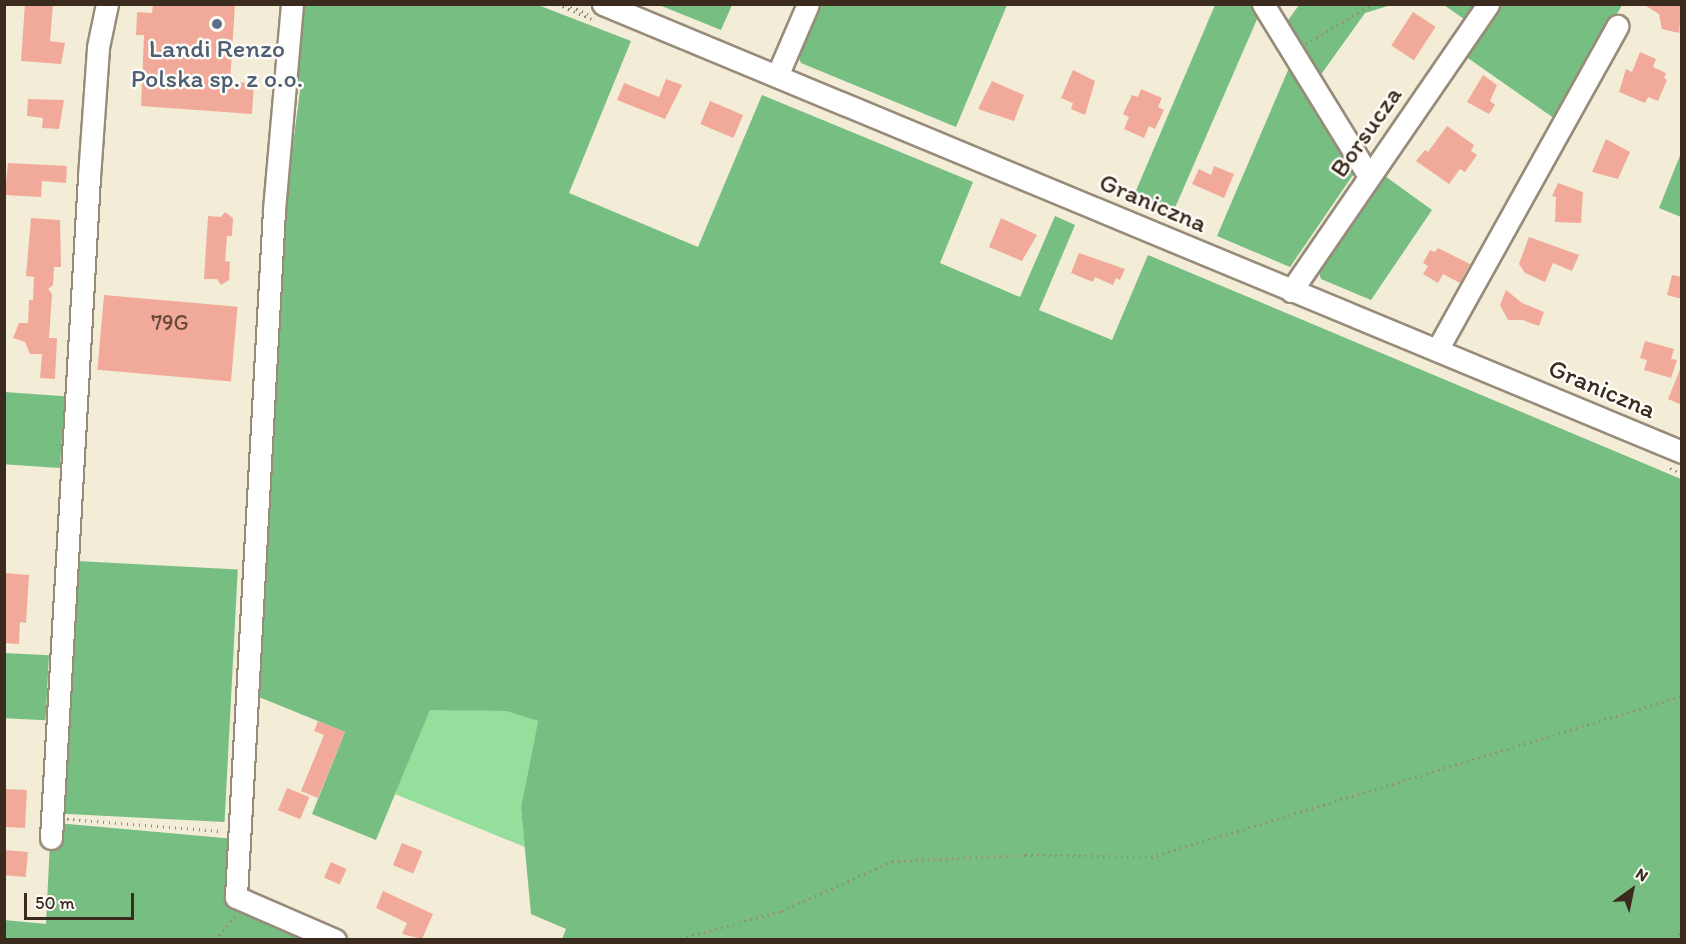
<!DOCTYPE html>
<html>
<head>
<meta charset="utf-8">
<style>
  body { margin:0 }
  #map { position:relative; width:1686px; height:944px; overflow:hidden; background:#f3ecd7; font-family:Itim,sans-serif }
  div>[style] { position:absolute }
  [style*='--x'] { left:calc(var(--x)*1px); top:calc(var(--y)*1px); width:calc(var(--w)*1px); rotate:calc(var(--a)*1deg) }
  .green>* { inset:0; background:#94df9b }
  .forest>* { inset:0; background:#77be83; transform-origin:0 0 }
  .building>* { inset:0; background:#f1aa99; transform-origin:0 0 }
  .path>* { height:3px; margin-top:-1.5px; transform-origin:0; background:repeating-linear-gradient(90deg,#978b7a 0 1.5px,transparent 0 6px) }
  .roads { filter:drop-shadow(2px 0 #978b7a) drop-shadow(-2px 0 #978b7a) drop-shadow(0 2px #978b7a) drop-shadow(0 -2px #978b7a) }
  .minor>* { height:21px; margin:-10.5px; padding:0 10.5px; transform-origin:10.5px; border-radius:10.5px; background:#fff }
  .dots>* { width:16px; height:16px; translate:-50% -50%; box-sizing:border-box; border:3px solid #fdfcf7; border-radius:50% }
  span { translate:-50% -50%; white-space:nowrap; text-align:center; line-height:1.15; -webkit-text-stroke:5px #fdfcf7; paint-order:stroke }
  .number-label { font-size:22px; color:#684a3d }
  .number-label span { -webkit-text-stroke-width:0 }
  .service-label { font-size:26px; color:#4e5e75 }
  .street-label { font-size:26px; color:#3b2a1e }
  .frame { position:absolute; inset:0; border:6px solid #3b2a1e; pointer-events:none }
  .north { position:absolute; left:1602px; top:860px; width:60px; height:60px; -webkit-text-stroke:4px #fdfcf7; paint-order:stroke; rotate:33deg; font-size:16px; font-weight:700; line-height:24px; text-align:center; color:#3b2a1e }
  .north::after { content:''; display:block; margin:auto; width:21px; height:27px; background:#3b2a1e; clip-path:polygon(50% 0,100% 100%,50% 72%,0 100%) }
  .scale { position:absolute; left:24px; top:893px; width:110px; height:27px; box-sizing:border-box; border:3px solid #3b2a1e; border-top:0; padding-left:8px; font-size:18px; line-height:21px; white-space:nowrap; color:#3b2a1e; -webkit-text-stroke:4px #fdfcf7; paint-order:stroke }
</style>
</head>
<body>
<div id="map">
  <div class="green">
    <div style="clip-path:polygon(430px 709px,506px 711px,538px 721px,521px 807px,525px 847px,395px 794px)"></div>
  </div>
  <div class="forest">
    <div style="clip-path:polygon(300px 5px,538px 5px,631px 41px,569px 193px,698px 247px,762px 95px,973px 182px,940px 263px,1020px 297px,1055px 216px,1075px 225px,1039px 310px,1112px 340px,1148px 255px,1681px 479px,1681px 939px,562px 939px,566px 929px,531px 914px,521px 807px,538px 721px,506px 711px,430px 710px,376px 840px,312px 814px,345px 732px,254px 695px,272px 434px,278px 258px,301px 83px,288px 79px)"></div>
    <div style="clip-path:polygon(659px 5px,732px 5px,721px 30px)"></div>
    <div style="clip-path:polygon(813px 5px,1007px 5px,956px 127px,801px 63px,795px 48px)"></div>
    <div style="clip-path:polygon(1215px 5px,1257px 5px,1261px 10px,1171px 217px,1132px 200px)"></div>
    <div style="clip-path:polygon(1299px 5px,1391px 5px,1365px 13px,1317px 80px,1284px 26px)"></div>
    <div style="clip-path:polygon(1444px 5px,1475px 5px,1464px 19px)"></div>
    <div style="clip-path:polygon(1501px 5px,1622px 5px,1558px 121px,1465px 56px)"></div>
    <div style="clip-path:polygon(1292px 61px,1357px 169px,1290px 267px,1217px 236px)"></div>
    <div style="clip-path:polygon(1681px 153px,1681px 217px,1659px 208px)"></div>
    <div style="clip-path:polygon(1382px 174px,1432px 210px,1371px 300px,1321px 279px,1317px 266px)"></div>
    <div style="left:4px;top:392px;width:61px;height:72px;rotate:4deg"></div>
    <div style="left:77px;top:561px;width:161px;height:253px;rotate:3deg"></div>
    <div style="left:4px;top:653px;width:45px;height:65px;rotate:3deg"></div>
    <div style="clip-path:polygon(57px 823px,235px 839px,232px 905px,317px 939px,5px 939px,4px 920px,46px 924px,50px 841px)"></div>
  </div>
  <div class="building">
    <div style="clip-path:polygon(25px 4px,53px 4px,50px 41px,65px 43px,61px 64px,21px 61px)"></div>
    <div style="clip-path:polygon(153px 4px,235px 4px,230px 82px,254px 83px,252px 114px,141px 106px,144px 35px,136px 35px,137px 12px,152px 13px)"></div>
    <div style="clip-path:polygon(1643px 4px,1682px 4px,1679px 33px,1662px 29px,1659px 14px)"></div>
    <div style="left:1413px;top:12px;width:27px;height:40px;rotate:33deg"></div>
    <div style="clip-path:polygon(1640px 52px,1656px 59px,1653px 67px,1666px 73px,1664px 78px,1667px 80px,1658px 101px,1648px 97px,1645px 103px,1619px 92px,1626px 69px,1632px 72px)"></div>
    <div style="clip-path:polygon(1073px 70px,1095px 81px,1085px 115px,1071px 109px,1073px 103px,1061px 98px)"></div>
    <div style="clip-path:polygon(1483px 75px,1497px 85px,1490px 101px,1495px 105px,1489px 114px,1467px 102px)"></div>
    <div style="clip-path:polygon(666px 79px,682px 85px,665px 119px,617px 100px,624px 83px,659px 97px)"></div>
    <div style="clip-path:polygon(992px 81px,1024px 95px,1014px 121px,978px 109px)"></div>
    <div style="clip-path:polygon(1141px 89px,1162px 98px,1158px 107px,1164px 110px,1155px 129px,1149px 126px,1144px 138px,1124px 129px,1129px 117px,1123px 114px,1132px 95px,1138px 97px)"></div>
    <div style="clip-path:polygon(28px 99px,64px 100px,59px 129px,42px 128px,43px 118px,27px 116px)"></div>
    <div style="left:710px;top:101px;width:36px;height:25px;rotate:23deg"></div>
    <div style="clip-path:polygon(1447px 126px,1474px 145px,1471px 151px,1477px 155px,1465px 172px,1460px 169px,1449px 184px,1416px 161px,1425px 150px,1428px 152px)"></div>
    <div style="clip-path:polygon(1606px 139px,1630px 152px,1618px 179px,1592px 172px)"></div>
    <div style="clip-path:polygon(8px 163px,67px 166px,66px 183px,42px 181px,41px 197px,5px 195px)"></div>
    <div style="clip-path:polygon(1214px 166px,1234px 174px,1224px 198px,1192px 184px,1199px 169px,1211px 175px)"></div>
    <div style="clip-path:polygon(1558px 183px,1583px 192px,1581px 223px,1555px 222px,1556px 197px,1552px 196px)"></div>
    <div style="clip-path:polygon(225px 212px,233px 218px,232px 236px,227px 236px,226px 249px,225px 261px,230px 262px,229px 280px,221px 285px,217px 279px,204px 279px,208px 216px,221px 217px)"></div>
    <div style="clip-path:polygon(31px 218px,60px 220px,61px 267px,54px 267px,53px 285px,48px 289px,52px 294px,49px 338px,57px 338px,55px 379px,40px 378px,42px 354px,30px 354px,25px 342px,13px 338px,19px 323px,28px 323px,29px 300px,33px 300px,34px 277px,26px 276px)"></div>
    <div style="clip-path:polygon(1001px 218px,1037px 235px,1022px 261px,989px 247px)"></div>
    <div style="clip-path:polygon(1529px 237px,1579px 255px,1572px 271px,1553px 263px,1545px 282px,1525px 273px,1519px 264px)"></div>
    <div style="clip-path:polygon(1438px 248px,1470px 264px,1460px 283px,1443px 274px,1438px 283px,1423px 274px,1428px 266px,1423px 263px,1430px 250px,1435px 252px)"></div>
    <div style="clip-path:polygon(1079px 253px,1125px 269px,1120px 280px,1116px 278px,1113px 285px,1095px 277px,1093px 282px,1071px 273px)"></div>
    <div style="clip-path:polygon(1672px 275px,1682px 277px,1682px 299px,1667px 295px)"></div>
    <div style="clip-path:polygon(1506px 290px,1522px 303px,1544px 312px,1539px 326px,1523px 320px,1508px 320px,1500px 305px)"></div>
    <div style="left:104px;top:295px;width:134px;height:75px;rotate:5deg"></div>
    <div style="clip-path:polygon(1645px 341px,1674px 349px,1671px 359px,1677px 360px,1671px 378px,1644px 370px,1647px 360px,1640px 358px)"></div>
    <div style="clip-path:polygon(1681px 367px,1682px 368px,1682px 405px,1668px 399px)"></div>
    <div style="clip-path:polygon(4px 573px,29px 575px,26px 623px,20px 622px,19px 644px,4px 643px)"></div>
    <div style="clip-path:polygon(318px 721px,345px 732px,318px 798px,301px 791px,324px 735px,314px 731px)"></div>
    <div style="left:287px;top:788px;width:24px;height:24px;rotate:22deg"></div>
    <div style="left:6px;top:789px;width:21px;height:38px;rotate:3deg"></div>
    <div style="left:402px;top:843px;width:22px;height:24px;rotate:22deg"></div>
    <div style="left:4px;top:850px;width:24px;height:25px;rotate:5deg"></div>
    <div style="left:331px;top:862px;width:17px;height:17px;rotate:24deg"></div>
    <div style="clip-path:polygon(383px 891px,433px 914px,422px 939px,402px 934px,407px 923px,376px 908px)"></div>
  </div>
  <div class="path">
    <div style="--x:557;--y:4;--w:40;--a:23.4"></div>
    <div style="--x:565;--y:4;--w:25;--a:23"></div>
    <div style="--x:1306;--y:44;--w:77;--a:-31.2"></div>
    <div style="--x:1670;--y:468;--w:13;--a:27"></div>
    <div style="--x:67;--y:819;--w:155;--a:4.4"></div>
    <div style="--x:215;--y:940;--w:31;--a:-50"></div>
    <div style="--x:675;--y:940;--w:111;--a:-15.2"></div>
    <div style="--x:782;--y:911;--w:121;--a:-24.4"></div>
    <div style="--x:892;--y:861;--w:133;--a:-2.6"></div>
    <div style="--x:1025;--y:855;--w:126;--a:0.9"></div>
    <div style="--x:1151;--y:857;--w:555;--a:-16.87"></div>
    <div style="--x:1677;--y:940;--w:12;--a:-66"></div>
  </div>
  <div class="roads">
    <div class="minor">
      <div style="--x:292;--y:4;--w:207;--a:95"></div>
      <div style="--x:274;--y:210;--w:688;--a:93.17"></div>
      <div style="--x:236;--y:897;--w:108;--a:23.5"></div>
      <div style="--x:603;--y:4;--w:1168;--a:22.55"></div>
      <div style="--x:1263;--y:4;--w:201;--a:58.4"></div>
      <div style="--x:777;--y:76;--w:78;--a:-66.7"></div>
      <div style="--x:1291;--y:291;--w:348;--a:-55.5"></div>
      <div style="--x:1437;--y:350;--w:371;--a:-60.9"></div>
      <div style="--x:51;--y:838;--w:662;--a:-86.71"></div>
      <div style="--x:89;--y:177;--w:130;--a:-86"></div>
      <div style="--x:98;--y:47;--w:44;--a:-78.2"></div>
    </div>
  </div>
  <div class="dots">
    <div style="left:217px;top:24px;background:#5c6f8a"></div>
  </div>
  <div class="number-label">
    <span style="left:170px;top:323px">79G</span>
  </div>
  <div class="service-label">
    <span style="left:217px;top:64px">Landi Renzo<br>Polska sp. z o.o.</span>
  </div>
  <div class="street-label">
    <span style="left:1366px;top:132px;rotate:-55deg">Borsucza</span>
    <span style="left:1153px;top:203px;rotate:23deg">Graniczna</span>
    <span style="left:1602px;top:389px;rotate:23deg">Graniczna</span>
  </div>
  <div class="frame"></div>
  <div class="north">N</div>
  <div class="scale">50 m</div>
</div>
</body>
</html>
